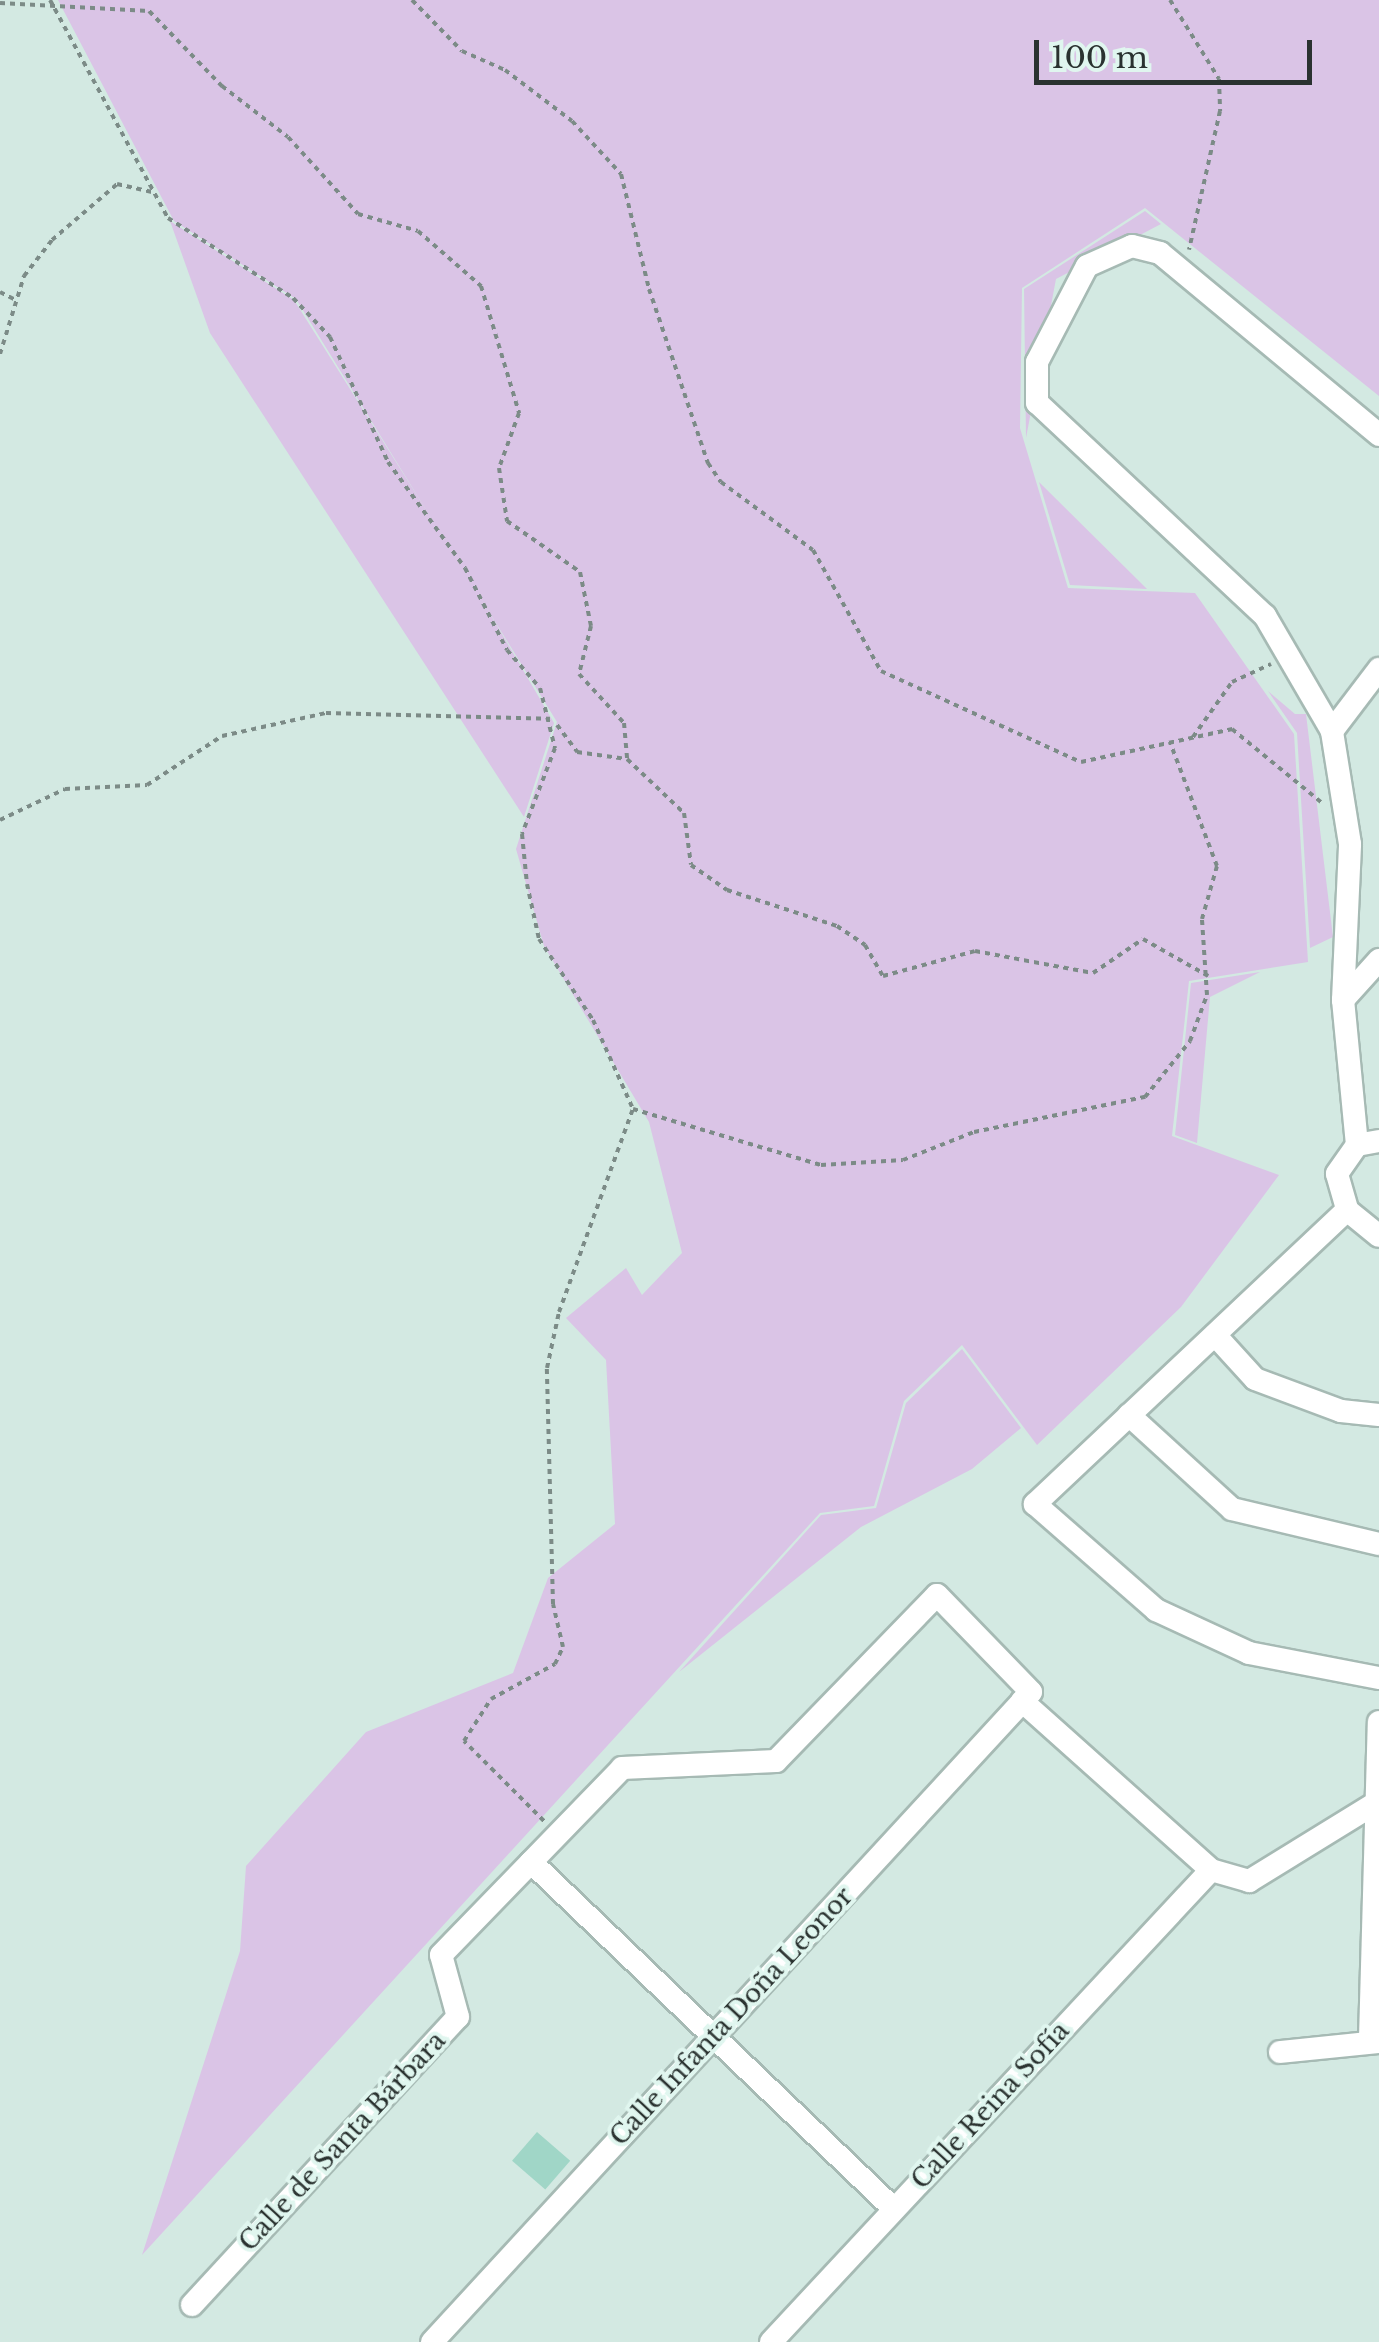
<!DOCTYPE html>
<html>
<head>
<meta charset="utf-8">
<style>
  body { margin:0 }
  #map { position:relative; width:1379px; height:2342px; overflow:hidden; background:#d3e9e2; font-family:"Libre Baskerville",serif }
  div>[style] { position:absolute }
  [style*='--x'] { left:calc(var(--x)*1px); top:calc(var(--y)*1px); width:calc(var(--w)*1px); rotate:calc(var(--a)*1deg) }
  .green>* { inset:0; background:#dac4e6 }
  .building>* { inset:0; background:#a0d6c7; transform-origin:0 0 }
  .path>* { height:4px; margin-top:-2px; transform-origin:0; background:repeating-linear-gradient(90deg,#7c8b87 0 5px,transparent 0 10px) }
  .roads { filter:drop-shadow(2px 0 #a6bab4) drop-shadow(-2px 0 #a6bab4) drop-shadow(0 2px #a6bab4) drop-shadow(0 -2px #a6bab4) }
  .street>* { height:22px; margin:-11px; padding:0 11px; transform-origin:11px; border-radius:11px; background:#fff }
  span { translate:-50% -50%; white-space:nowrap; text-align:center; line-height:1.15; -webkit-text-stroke:8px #e0f6ef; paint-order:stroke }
  .street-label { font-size:25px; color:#2a3230 }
  .scale { position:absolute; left:1034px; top:40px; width:278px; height:45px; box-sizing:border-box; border:5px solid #2a3230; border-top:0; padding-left:12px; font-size:30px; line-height:35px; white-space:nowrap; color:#2a3230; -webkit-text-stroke:8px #e0f6ef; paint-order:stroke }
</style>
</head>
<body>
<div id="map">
  <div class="green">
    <div style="clip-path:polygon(58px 0,1379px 0,1379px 396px,1145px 208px,1022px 288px,1020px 428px,1068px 588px,1195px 593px,1294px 734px,1308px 962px,1189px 981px,1172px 1136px,1279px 1175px,1181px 1307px,1037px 1445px,962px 1345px,904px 1401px,874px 1506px,820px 1513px,142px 2255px,240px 1951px,246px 1866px,366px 1732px,513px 1673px,548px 1578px,615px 1524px,606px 1360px,566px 1318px,626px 1268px,642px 1295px,682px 1253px,649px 1122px,544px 946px,516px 849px,557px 722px,296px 299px,174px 221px)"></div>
    <div style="clip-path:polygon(1145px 211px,1161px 224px,1056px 279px,1026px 438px,1024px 289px)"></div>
    <div style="clip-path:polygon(170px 221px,294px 300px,471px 581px,554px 723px,524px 817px,210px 333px)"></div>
    <div style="clip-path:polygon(1039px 482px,1147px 589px,1070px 585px)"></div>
    <div style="clip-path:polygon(1268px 691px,1295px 714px,1306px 714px,1333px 937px,1310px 948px,1297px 733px)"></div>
    <div style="clip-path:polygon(1260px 972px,1210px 997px,1197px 1143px,1175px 1135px,1191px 983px)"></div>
    <div style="clip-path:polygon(962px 1349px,1021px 1428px,972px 1469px,861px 1527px,679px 1672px,821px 1515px,876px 1508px,906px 1403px)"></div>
  </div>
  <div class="building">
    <div style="left:537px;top:2132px;width:44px;height:38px;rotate:41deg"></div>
  </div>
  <div class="path">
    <div style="--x:50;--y:0;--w:248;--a:61.6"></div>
    <div style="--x:168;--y:218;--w:148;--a:32.6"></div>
    <div style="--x:293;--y:298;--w:54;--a:46.5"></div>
    <div style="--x:330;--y:337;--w:138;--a:65.1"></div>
    <div style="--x:388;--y:462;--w:131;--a:54"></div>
    <div style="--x:465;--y:568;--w:92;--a:62.9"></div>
    <div style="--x:507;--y:650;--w:50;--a:49"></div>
    <div style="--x:540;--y:688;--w:62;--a:76"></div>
    <div style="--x:555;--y:748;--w:92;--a:111"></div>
    <div style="--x:522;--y:834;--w:50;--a:84.3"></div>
    <div style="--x:527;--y:884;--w:56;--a:77.7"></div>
    <div style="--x:539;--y:939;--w:97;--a:56.3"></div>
    <div style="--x:593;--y:1020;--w:98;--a:65.8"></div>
    <div style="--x:412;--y:0;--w:71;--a:45.6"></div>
    <div style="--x:462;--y:51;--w:47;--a:23.8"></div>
    <div style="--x:505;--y:70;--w:84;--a:37.3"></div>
    <div style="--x:572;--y:121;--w:72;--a:47.2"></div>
    <div style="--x:621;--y:174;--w:118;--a:76.3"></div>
    <div style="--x:649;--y:289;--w:184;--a:71.3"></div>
    <div style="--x:708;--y:463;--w:23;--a:56"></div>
    <div style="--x:721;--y:482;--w:114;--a:36.5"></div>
    <div style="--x:813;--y:550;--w:139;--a:60.7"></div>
    <div style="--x:881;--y:671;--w:220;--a:24.5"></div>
    <div style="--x:1081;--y:762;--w:155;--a:-12.3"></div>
    <div style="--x:1232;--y:729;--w:115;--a:39.4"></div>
    <div style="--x:1170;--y:0;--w:93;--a:58.2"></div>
    <div style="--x:1219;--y:79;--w:32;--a:88"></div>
    <div style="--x:1220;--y:111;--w:142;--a:102.6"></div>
    <div style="--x:0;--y:3;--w:149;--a:3.1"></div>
    <div style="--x:149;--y:11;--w:105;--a:45.8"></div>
    <div style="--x:222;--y:86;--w:83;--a:37.7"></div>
    <div style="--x:288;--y:137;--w:104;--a:47.7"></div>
    <div style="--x:358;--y:214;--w:62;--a:15.8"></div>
    <div style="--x:418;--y:231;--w:84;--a:41.1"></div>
    <div style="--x:481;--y:286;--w:133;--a:73.3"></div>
    <div style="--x:519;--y:413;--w:59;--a:110"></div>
    <div style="--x:499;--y:468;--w:54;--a:81.4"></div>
    <div style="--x:507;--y:521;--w:89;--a:34.9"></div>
    <div style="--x:580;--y:572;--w:55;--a:78.5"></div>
    <div style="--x:591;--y:626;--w:49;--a:104"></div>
    <div style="--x:579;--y:674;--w:67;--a:47.4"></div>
    <div style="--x:624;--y:723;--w:36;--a:85"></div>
    <div style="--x:627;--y:759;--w:79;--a:43.5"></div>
    <div style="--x:684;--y:813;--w:52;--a:82.3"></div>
    <div style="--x:691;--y:865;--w:44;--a:34.8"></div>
    <div style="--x:727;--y:890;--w:116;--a:18.1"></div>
    <div style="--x:837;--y:926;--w:34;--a:34"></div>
    <div style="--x:865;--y:945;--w:36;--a:60"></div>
    <div style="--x:883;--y:976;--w:95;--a:-15.2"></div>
    <div style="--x:975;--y:951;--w:120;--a:10.6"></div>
    <div style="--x:1093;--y:973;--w:60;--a:-34.2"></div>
    <div style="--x:1143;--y:939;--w:75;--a:29.6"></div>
    <div style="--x:0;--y:292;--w:16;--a:27"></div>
    <div style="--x:0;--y:354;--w:82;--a:-72.9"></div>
    <div style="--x:24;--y:276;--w:46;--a:-52.1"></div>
    <div style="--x:52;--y:240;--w:86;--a:-40.7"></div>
    <div style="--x:117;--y:184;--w:37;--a:13"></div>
    <div style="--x:557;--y:725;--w:34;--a:53"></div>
    <div style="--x:577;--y:752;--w:50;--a:8"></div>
    <div style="--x:1193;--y:737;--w:67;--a:-54.7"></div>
    <div style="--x:1232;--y:682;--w:43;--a:-24.8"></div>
    <div style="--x:0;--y:820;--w:72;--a:-25.5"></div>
    <div style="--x:65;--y:789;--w:82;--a:-2.8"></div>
    <div style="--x:147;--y:785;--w:90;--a:-33.2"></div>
    <div style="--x:222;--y:736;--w:107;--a:-12.5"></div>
    <div style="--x:326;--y:713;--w:224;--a:1.5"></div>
    <div style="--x:544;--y:1821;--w:113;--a:-135"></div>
    <div style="--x:464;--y:1741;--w:50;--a:-57.3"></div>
    <div style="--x:491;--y:1699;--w:73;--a:-28.7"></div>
    <div style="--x:555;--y:1664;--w:19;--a:-65"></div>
    <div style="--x:563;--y:1647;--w:44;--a:-103.1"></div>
    <div style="--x:553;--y:1604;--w:236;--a:-91.5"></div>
    <div style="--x:547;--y:1368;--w:57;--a:-77.9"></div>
    <div style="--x:559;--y:1312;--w:216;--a:-70"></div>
    <div style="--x:633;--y:1109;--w:196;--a:16.6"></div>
    <div style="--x:821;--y:1165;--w:82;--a:-3.5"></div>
    <div style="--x:903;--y:1160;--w:76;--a:-21.5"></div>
    <div style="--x:974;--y:1132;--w:175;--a:-11.6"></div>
    <div style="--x:1145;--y:1097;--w:72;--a:-51.2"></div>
    <div style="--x:1190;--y:1041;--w:49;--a:-69.7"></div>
    <div style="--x:1207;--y:995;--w:76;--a:-93.8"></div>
    <div style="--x:1202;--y:919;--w:55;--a:-74.2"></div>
    <div style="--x:1217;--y:866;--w:133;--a:-110.8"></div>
  </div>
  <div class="roads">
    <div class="street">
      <div style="--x:1332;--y:731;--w:78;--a:-52.8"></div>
      <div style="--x:1343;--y:1000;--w:54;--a:-48"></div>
      <div style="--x:1379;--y:1141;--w:22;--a:170"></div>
      <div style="--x:1357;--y:1145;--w:35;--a:125"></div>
      <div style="--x:1337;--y:1174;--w:37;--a:74"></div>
      <div style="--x:1347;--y:1210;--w:41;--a:39.1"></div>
      <div style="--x:1357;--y:1145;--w:146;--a:-95.5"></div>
      <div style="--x:1343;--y:1000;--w:156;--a:-87.4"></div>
      <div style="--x:1350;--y:844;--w:114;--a:-99.1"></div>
      <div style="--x:1332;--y:731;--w:133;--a:-120.2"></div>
      <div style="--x:1265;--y:616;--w:312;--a:-136.9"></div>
      <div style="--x:1037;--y:403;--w:41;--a:-90"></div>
      <div style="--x:1037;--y:362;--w:108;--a:-62.5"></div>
      <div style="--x:1087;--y:266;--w:49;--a:-24"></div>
      <div style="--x:1132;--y:246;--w:29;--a:14"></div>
      <div style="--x:1160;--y:253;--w:285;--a:39.7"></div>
      <div style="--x:1347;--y:1210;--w:429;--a:136.7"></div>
      <div style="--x:1035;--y:1504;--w:161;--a:41.2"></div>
      <div style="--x:1156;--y:1610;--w:102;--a:24.8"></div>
      <div style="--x:1249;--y:1653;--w:132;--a:10.9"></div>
      <div style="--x:1215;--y:1335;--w:59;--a:47.7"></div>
      <div style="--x:1255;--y:1379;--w:92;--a:20.4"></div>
      <div style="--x:1341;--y:1411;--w:38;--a:6"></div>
      <div style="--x:1129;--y:1415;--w:139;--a:42.4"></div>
      <div style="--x:1232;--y:1509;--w:151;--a:13.4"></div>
      <div style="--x:1022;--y:1701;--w:254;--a:41.8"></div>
      <div style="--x:1211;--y:1870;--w:40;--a:16"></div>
      <div style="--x:1249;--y:1881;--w:153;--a:-31.6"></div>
      <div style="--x:531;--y:1862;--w:502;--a:43.71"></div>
      <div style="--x:1370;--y:2038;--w:316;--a:-88.4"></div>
      <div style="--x:1280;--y:2052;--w:100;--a:-5.8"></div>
      <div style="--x:192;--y:2305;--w:392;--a:-47.3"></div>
      <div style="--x:458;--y:2017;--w:64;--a:-105.3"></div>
      <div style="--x:441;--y:1955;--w:260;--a:-45.9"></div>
      <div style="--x:622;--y:1768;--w:154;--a:-2.6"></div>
      <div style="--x:776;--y:1761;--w:231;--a:-45.9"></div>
      <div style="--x:937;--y:1595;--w:135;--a:45.9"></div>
      <div style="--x:1031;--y:1692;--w:884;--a:132.66"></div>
      <div style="--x:771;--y:2342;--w:645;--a:-47.01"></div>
    </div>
  </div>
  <div class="street-label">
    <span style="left:732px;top:2017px;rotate:-47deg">Calle Infanta Doña Leonor</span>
    <span style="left:991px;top:2106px;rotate:-47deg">Calle Reina Sofía</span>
    <span style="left:343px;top:2142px;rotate:-47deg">Calle de Santa Bárbara</span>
  </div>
  <div class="scale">100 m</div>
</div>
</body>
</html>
